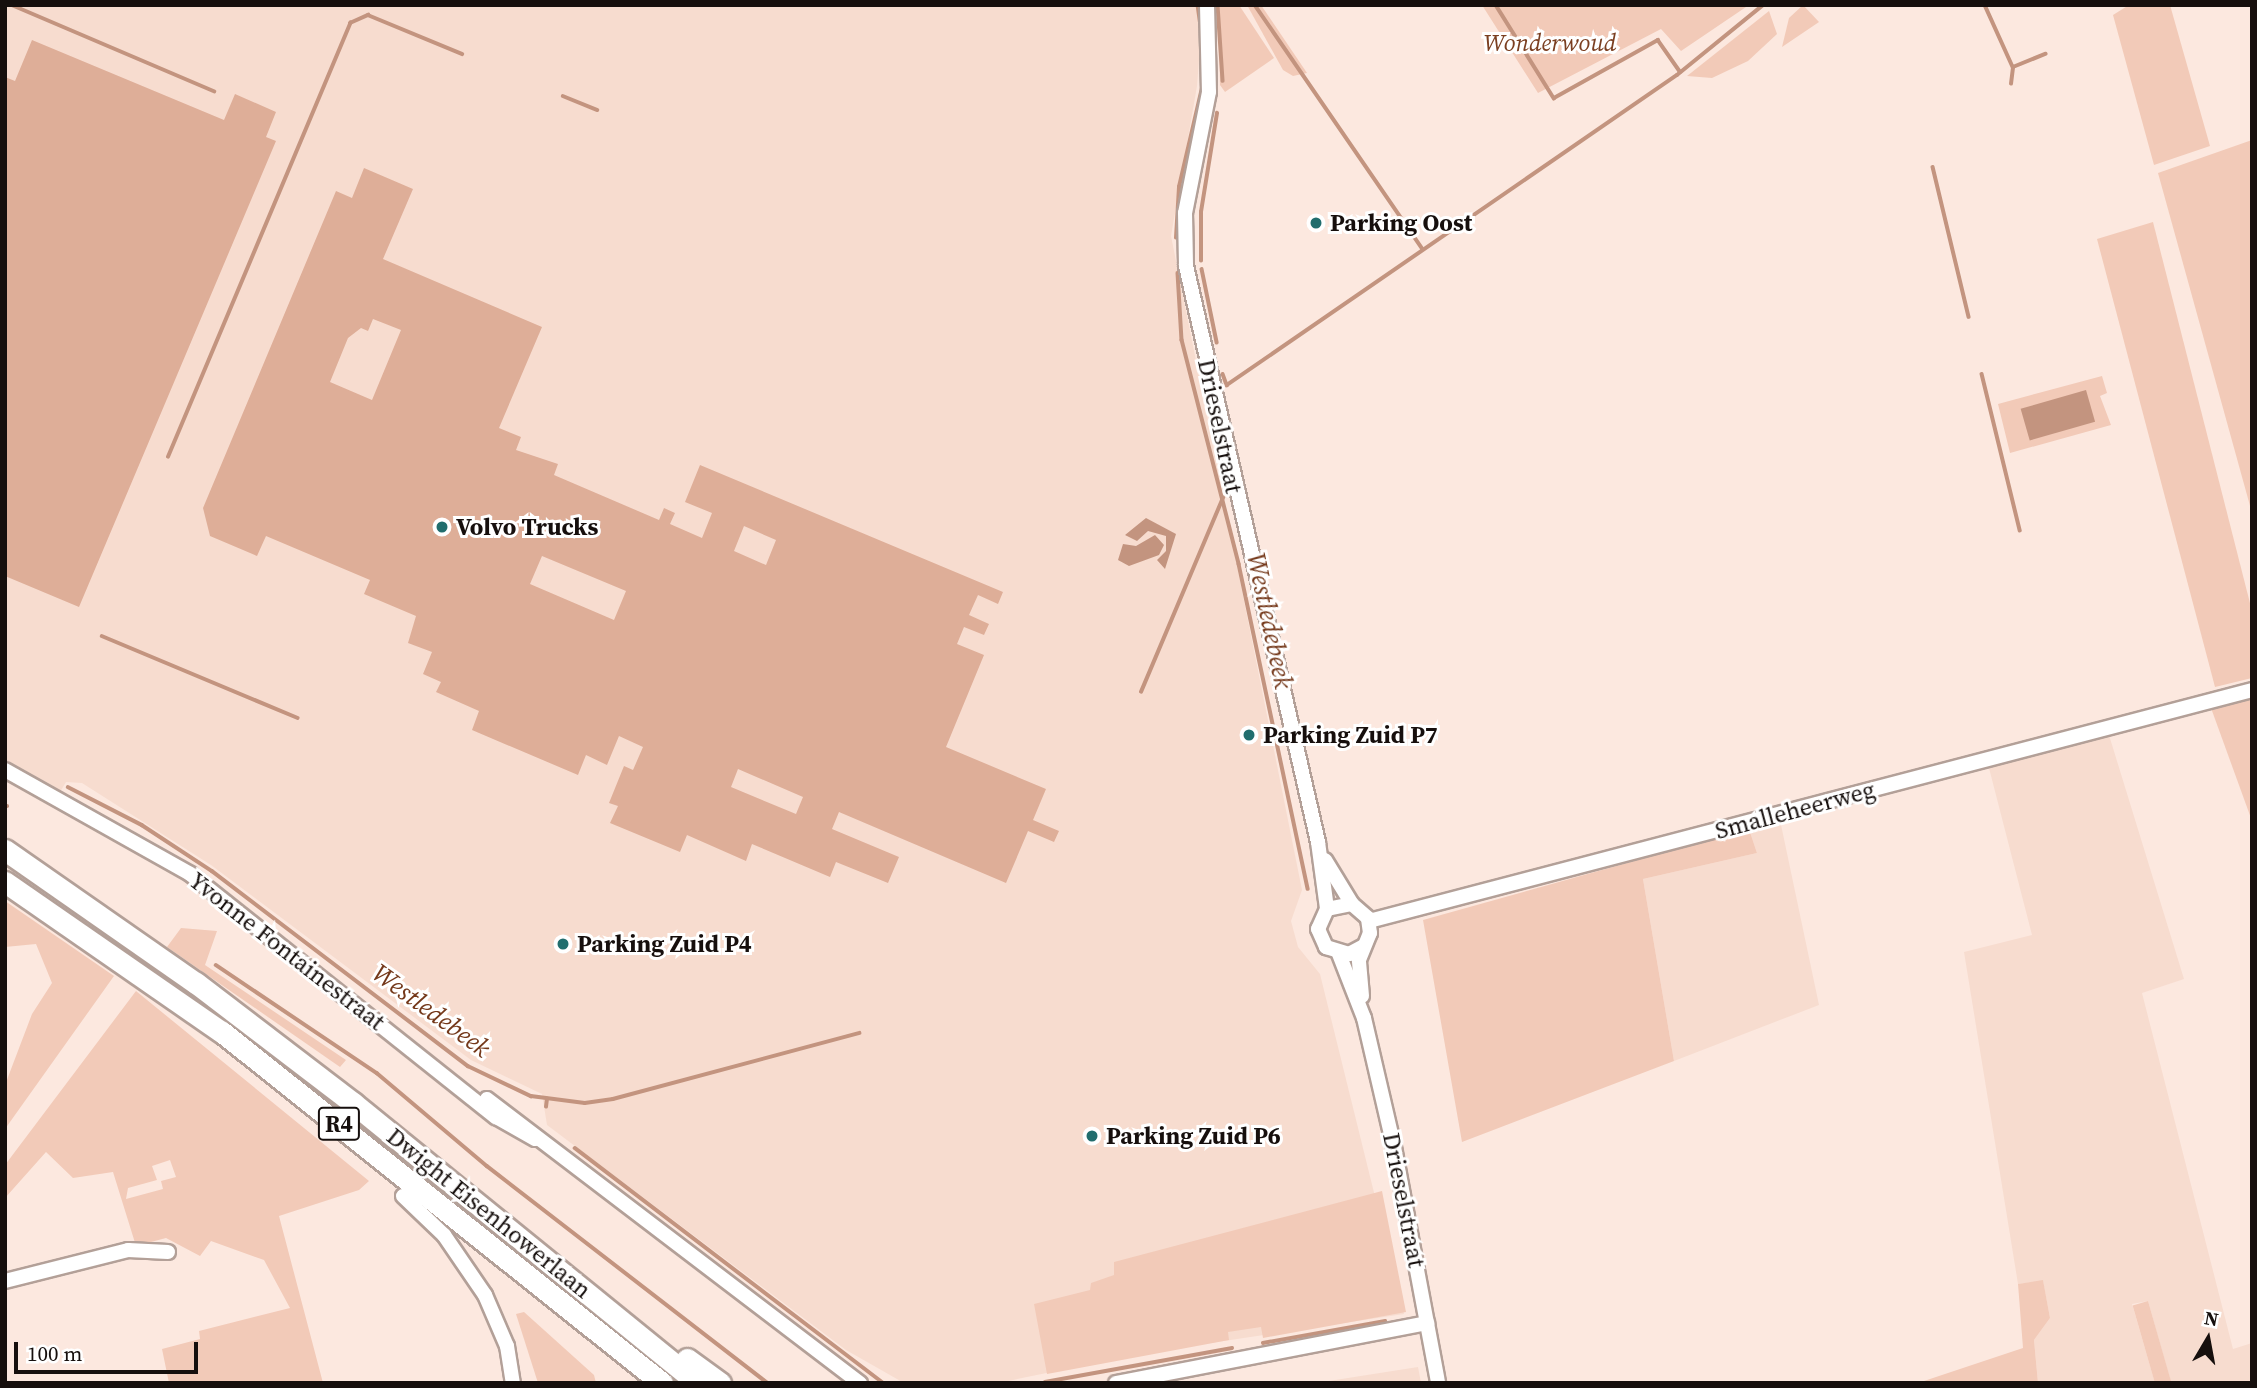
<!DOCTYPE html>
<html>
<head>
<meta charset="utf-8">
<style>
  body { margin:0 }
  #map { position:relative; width:2257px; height:1388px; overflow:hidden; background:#fce8df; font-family:"Source Serif 4",serif }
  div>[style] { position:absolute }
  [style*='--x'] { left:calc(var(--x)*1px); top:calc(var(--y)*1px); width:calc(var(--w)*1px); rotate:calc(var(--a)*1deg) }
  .built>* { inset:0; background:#f7dccf }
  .green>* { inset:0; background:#f2cab8; transform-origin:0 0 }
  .water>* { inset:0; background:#c3947f; transform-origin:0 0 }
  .stream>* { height:3.5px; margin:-1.75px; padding:0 1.75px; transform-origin:1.75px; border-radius:1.75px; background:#c3947f }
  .building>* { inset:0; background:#deae98 }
  .roads { filter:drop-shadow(2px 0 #b3a098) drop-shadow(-2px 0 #b3a098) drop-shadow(0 2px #b3a098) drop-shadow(0 -2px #b3a098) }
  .minor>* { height:14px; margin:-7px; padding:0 7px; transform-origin:7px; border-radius:7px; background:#fff }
  .highway>* { height:21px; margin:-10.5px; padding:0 10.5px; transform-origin:10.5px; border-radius:10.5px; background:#fff }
  .dots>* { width:19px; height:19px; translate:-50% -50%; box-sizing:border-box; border:4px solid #fff; border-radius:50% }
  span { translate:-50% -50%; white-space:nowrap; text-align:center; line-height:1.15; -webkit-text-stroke:6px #fff; paint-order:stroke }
  .shield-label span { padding:2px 5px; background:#fff; border:2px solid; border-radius:5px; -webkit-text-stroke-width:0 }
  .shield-label { font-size:23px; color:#160f0d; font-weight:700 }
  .park-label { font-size:24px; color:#7b3f21; font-style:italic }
  .poi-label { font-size:24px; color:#160f0d; font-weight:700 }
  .left { translate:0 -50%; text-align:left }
  .street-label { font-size:24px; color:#160f0d }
  .water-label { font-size:26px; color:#74381a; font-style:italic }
  .frame { position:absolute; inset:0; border:7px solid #160f0d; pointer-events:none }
  .north { position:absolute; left:2173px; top:1304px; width:70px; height:70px; -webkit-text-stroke:5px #fff; paint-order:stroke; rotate:10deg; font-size:19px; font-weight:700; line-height:28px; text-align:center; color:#160f0d }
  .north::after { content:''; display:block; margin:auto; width:24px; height:32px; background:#160f0d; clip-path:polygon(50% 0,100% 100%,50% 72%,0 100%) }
  .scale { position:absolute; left:14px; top:1342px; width:184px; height:32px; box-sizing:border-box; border:4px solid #160f0d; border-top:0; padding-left:9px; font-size:21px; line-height:24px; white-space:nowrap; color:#160f0d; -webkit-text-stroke:5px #fff; paint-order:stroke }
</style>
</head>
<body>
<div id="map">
  <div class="built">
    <div style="clip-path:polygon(5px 5px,1196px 5px,1201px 34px,1197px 86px,1171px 236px,1302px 890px,1291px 921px,1298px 947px,1320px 974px,1404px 1314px,1144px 1353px,998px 1383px,904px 1383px,846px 1350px,547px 1125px,542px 1094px,471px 1060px,211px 865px,82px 783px,66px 782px,60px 792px,5px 764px)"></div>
    <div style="clip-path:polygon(2109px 735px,2184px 979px,2142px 993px,2233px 1349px,2252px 1343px,2252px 1381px,2246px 1383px,2171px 1383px,2148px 1301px,2132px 1304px,2155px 1383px,2038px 1383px,2034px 1340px,2050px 1318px,2043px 1281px,2018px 1284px,1964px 952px,2032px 935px,1989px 768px)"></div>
    <div style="clip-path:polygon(1780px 820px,1819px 1005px,1674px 1061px,1643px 879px,1757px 853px,1749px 829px)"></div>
    <div style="clip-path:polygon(1418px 1367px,1421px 1383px,1316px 1383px)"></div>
  </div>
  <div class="green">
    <div style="clip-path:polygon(1219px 5px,1239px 5px,1274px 58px,1225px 92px,1220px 85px)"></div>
    <div style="clip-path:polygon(1247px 5px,1261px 5px,1307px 73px,1293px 76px,1283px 70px)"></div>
    <div style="clip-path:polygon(1482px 5px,1745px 5px,1746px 7px,1681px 51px,1661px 29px,1538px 93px)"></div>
    <div style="clip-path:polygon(1803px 5px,1819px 22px,1782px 47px,1789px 18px)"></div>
    <div style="clip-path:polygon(2129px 5px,2170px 5px,2210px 146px,2154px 165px,2113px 15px)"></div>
    <div style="clip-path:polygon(1769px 11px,1777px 34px,1748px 61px,1712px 78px,1687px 76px)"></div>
    <div style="clip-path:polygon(2252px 140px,2252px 513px,2158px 173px)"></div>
    <div style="clip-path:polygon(2153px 222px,2252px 611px,2252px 678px,2215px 687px,2097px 239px)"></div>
    <div style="clip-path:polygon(2102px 376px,2107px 393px,2100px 396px,2111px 425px,2010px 453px,1998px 404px)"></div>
    <div style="clip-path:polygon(2252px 697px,2252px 821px,2211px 708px)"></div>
    <div style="clip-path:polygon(1749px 829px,1757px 853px,1643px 879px,1674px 1061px,1462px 1142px,1423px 920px)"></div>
    <div style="clip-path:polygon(5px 901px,114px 976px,5px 1129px,5px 1085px,32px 1014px,52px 983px,36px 944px,5px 947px)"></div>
    <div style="clip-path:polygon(181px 928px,217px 931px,205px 965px,346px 1060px,340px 1067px,167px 947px)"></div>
    <div style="clip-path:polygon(evenodd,136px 991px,369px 1181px,359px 1190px,279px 1216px,323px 1383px,169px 1383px,162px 1349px,200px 1339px,199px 1331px,290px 1308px,264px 1260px,211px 1241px,200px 1256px,166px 1238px,136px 1246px,113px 1172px,73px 1178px,46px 1152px,5px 1198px,5px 1165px,136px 991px,170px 1160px,176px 1177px,161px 1181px,163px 1189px,126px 1199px,128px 1188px,157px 1180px,152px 1166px,170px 1160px)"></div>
    <div style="clip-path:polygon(1382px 1191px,1406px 1312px,1263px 1338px,1261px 1327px,1228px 1332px,1229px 1340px,1047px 1374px,1034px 1304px,1090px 1290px,1091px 1283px,1114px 1275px,1114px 1262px)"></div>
    <div style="clip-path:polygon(2043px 1280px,2050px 1318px,2034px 1340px,2038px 1383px,1918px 1383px,2023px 1348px,2018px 1284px)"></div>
    <div style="left:2148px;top:1301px;width:85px;height:16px;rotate:74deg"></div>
    <div style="clip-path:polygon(524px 1312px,594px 1375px,596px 1383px,538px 1383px,516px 1314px)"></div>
  </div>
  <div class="water">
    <div style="left:2086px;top:390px;width:33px;height:68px;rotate:74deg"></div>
    <div style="clip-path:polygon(1146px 518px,1176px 534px,1165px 569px,1157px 560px,1166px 551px,1166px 536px,1148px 531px,1137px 541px,1125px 535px)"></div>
    <div style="clip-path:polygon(1155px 535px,1164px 545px,1159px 555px,1129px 566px,1118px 560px,1123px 544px,1136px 546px)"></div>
  </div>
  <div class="stream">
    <div style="--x:12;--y:5;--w:220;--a:23.1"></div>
    <div style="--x:1198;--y:5;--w:22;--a:82"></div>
    <div style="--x:1218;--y:5;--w:76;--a:86.2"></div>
    <div style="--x:1255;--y:5;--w:295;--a:55.5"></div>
    <div style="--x:1496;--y:5;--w:110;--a:58.1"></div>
    <div style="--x:1554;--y:98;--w:119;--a:-29.1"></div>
    <div style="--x:1658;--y:40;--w:39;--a:55"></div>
    <div style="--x:1985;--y:5;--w:68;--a:65.7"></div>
    <div style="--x:2013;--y:67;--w:35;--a:-22"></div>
    <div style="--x:2011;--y:84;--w:17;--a:-83"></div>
    <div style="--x:563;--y:96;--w:37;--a:22"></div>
    <div style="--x:1933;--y:167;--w:154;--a:76.5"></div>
    <div style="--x:1176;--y:238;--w:51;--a:-86.6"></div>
    <div style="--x:1179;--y:187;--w:106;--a:-76.9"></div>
    <div style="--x:1201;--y:261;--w:49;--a:-90"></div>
    <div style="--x:1201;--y:212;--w:100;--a:-80.8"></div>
    <div style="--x:1202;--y:269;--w:75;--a:78.4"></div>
    <div style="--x:1178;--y:273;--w:67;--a:86.6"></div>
    <div style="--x:1182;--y:340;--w:231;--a:75.7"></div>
    <div style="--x:1239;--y:564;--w:332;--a:78"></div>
    <div style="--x:1223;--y:374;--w:12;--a:70"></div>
    <div style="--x:1227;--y:385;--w:546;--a:-34.56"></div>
    <div style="--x:1677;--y:75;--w:111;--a:-39.1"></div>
    <div style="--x:1982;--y:374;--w:161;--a:76.3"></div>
    <div style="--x:168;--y:457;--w:471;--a:-67.2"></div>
    <div style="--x:350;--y:23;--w:20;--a:-24"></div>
    <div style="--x:368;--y:15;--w:102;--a:22.5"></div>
    <div style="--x:102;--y:636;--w:212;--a:22.7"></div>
    <div style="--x:1141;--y:692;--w:211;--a:-67.1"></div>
    <div style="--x:68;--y:787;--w:83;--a:27.2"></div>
    <div style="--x:142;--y:825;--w:84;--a:33.3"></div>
    <div style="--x:212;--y:871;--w:322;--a:37.3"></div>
    <div style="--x:468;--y:1066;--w:70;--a:25.5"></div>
    <div style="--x:531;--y:1096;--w:54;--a:7.4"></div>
    <div style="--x:585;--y:1103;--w:28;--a:-8"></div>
    <div style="--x:613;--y:1099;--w:255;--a:-15"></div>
    <div style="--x:5;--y:806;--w:2;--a:0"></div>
    <div style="--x:216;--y:965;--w:194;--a:33.9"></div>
    <div style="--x:377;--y:1073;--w:144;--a:40.2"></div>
    <div style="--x:487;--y:1166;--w:355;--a:37.7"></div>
    <div style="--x:546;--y:1107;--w:8;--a:-83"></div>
    <div style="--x:575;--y:1148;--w:387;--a:37.3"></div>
    <div style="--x:1263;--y:1343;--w:124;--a:-10.2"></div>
    <div style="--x:1045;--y:1382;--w:190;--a:-10.3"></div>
  </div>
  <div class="building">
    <div style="clip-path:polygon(32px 40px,224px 120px,235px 94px,276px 112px,266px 137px,276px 141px,79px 607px,5px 576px,5px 77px,15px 81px)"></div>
    <div style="clip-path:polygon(evenodd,364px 168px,413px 189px,383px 259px,542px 327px,499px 428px,521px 437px,516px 450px,558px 464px,554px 475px,659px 520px,664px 508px,675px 513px,670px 524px,702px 538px,712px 513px,685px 502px,700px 465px,1003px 592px,998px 604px,978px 595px,969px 615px,989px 624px,984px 635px,964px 627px,957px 644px,984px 655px,946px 747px,1046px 789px,1033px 820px,1059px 831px,1054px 842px,1028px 831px,1006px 883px,839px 812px,832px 829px,899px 857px,888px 883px,836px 862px,830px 877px,752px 844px,746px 861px,687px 835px,680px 852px,610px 823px,618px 806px,609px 803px,624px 766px,633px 770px,643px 747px,619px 736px,607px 765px,586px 755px,578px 775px,472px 730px,479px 711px,436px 692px,441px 682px,423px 674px,432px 652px,408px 643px,416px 616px,364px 594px,370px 580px,266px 536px,257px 556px,210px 536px,203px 508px,336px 191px,352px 198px,364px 168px,373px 319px,401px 330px,372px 400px,330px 382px,348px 338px,361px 328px,368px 331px,373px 319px,364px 168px,744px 526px,776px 540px,766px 565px,734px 551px,744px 526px,364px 168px,542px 556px,626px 591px,614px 620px,530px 584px,542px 556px,364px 168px,738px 769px,803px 797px,796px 814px,731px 787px,738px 769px)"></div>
  </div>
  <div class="roads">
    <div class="minor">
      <div style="--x:1207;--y:5;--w:87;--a:88.7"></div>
      <div style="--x:1209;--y:92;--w:123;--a:101.2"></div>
      <div style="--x:1185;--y:213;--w:53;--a:88.9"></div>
      <div style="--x:1186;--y:266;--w:591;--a:77.09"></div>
      <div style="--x:1318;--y:842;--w:68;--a:82.3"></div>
      <div style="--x:5;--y:770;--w:212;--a:29.3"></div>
      <div style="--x:190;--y:874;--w:391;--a:38.5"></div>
      <div style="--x:496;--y:1117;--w:45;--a:29.4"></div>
      <div style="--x:1325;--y:860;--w:52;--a:58.5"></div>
      <div style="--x:1369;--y:921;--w:913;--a:-14.66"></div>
      <div style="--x:1339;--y:954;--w:69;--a:68.7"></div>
      <div style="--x:1364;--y:1018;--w:132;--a:76.9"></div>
      <div style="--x:1394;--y:1147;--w:240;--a:79.4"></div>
      <div style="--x:1362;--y:996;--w:36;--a:-95"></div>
      <div style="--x:1359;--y:960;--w:29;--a:-68"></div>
      <div style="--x:1370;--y:933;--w:15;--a:-98"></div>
      <div style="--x:1368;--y:918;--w:21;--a:-139"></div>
      <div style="--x:1352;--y:904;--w:25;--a:169"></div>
      <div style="--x:1327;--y:909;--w:22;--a:114"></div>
      <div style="--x:1318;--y:929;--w:20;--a:66"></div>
      <div style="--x:1326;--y:947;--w:24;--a:17"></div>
      <div style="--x:1349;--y:954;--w:17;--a:-28"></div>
      <div style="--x:487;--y:1099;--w:469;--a:37.3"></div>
      <div style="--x:403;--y:1196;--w:57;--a:43.6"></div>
      <div style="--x:444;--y:1235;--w:73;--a:55.7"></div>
      <div style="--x:485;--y:1295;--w:56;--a:66.7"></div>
      <div style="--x:507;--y:1346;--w:37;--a:81"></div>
      <div style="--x:5;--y:1281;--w:127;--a:-14.1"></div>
      <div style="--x:128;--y:1250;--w:40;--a:2.9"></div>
      <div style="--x:1116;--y:1383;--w:317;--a:-10.9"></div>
    </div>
    <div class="highway">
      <div style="--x:5;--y:850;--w:233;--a:34.9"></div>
      <div style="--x:196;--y:983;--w:198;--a:37.4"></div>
      <div style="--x:353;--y:1103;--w:444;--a:39.1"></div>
      <div style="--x:5;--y:882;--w:264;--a:34.7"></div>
      <div style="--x:222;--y:1032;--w:563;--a:38.58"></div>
      <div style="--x:687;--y:1359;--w:41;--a:36"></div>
    </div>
  </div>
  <div class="dots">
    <div style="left:1316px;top:223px;background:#216d6d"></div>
    <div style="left:442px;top:527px;background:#216d6d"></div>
    <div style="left:1249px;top:735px;background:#216d6d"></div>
    <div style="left:563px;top:944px;background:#216d6d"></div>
    <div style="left:1092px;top:1136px;background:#216d6d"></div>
  </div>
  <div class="shield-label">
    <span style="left:339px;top:1124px">R4</span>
  </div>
  <div class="park-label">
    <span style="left:1550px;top:43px">Wonderwoud</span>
  </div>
  <div class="poi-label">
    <span class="left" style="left:1330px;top:223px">Parking Oost</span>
    <span class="left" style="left:456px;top:527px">Volvo Trucks</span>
    <span class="left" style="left:1263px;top:735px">Parking Zuid P7</span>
    <span class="left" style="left:577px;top:944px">Parking Zuid P4</span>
    <span class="left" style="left:1106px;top:1136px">Parking Zuid P6</span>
  </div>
  <div class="street-label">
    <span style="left:1220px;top:426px;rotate:78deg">Drieselstraat</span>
    <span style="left:1795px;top:810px;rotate:-15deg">Smalleheerweg</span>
    <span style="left:287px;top:951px;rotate:38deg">Yvonne Fontainestraat</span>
    <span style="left:1404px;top:1200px;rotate:79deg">Drieselstraat</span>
    <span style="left:489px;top:1213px;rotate:39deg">Dwight Eisenhowerlaan</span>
  </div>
  <div class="water-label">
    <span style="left:1269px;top:621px;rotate:78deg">Westledebeek</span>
    <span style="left:431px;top:1011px;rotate:36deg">Westledebeek</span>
  </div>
  <div class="frame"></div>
  <div class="north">N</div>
  <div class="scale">100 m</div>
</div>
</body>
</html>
